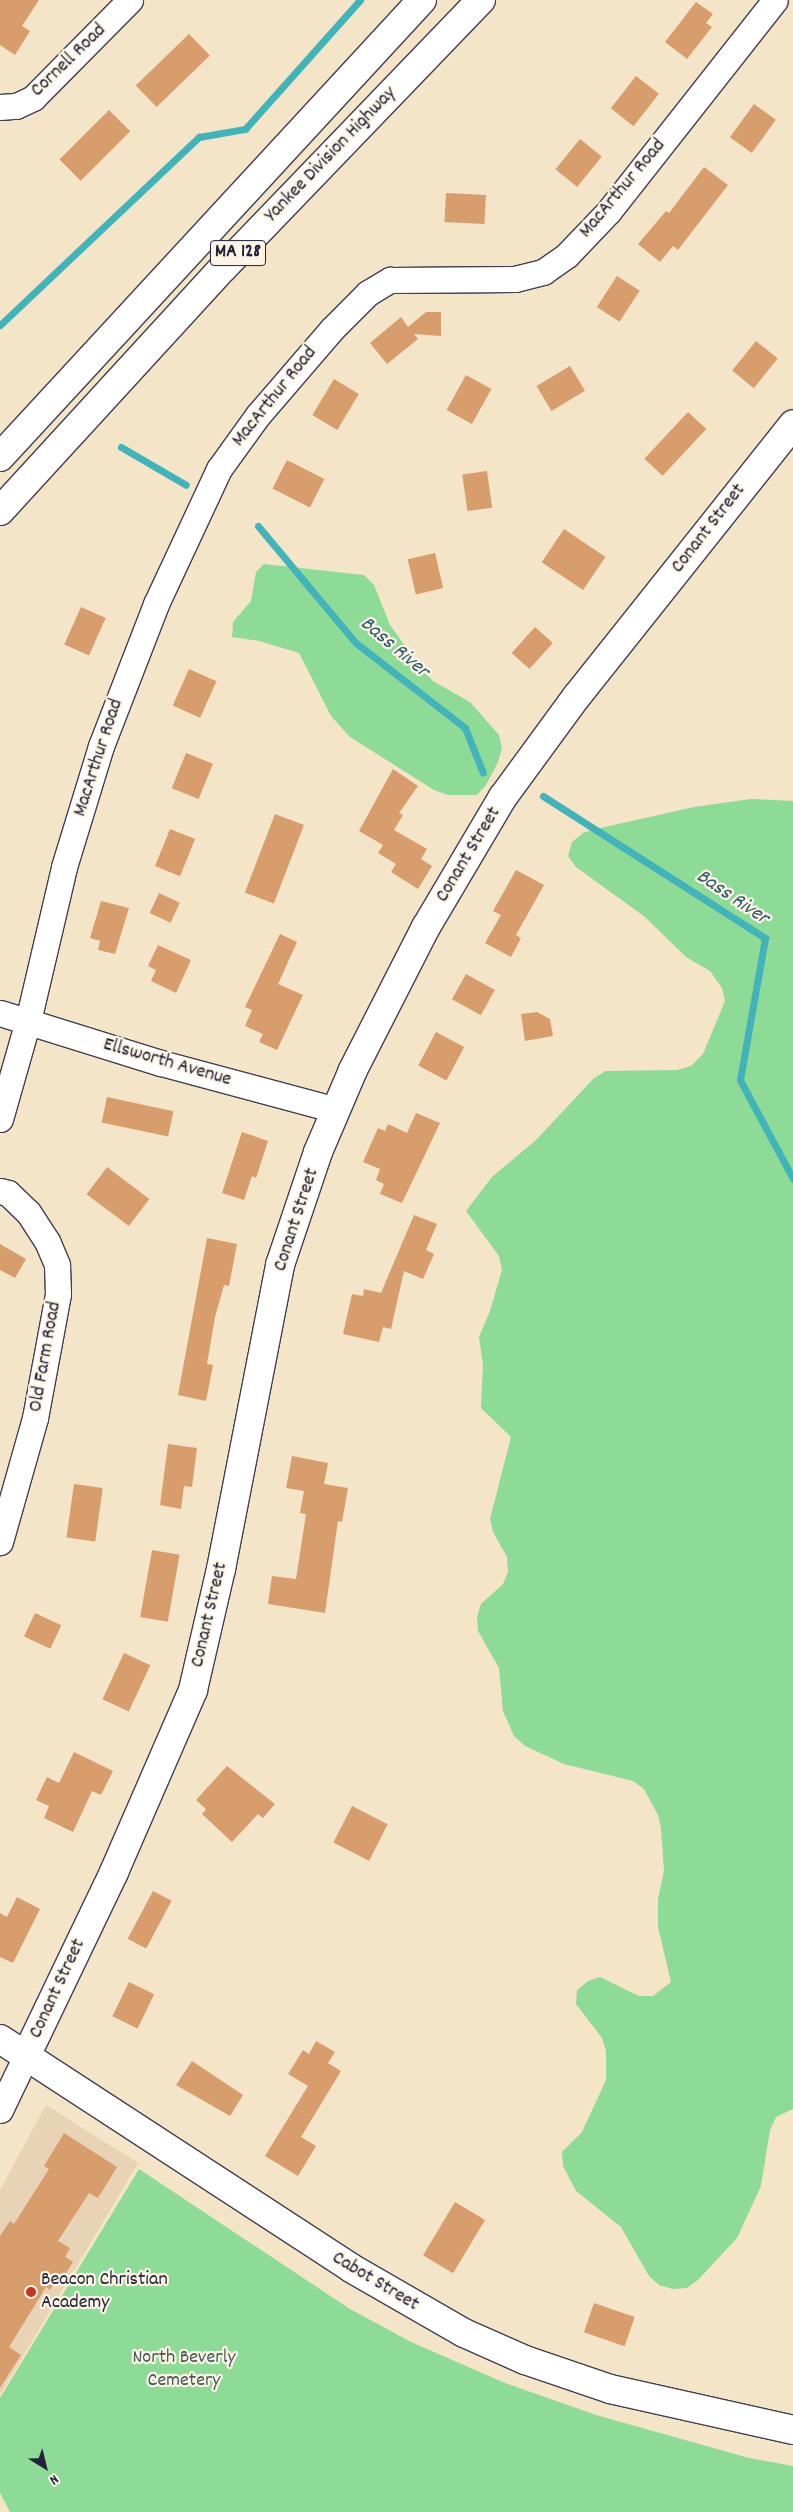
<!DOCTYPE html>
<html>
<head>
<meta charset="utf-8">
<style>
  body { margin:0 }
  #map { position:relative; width:793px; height:2512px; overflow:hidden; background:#f4e4c8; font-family:Dekko,sans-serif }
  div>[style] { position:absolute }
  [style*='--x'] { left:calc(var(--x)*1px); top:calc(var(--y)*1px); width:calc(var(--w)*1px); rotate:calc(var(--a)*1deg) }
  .built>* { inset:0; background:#e8d3b7 }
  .green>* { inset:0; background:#8eda97 }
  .stream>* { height:7px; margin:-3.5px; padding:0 3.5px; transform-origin:3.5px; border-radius:3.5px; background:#43b3ba }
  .building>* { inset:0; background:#d89d6c; transform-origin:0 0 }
  .roads { filter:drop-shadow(1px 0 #423f50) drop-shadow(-1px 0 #423f50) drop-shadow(0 1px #423f50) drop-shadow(0 -1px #423f50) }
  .minor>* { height:25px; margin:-12.5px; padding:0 12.5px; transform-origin:12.5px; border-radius:12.5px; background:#fff }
  .major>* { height:28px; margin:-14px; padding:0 14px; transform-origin:14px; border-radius:14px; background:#fff }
  .highway>* { height:28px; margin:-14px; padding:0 14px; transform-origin:14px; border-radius:14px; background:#fff }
  .dots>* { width:14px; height:14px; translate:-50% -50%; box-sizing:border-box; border:2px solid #fcf5e5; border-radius:50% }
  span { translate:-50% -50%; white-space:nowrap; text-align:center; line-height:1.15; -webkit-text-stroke:4.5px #fcf5e5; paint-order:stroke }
  .shield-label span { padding:1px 4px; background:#fcf5e5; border:1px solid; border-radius:4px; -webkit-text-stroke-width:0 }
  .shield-label { font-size:19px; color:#22223b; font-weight:700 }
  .street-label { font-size:20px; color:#22223b }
  .poi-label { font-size:20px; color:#22223b }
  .left { translate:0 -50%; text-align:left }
  .park-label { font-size:20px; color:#425957 }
  .water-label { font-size:21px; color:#2f5c6e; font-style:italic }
  .north { position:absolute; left:20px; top:2442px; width:50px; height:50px; -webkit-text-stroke:4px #fcf5e5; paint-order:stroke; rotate:144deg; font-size:14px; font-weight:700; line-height:20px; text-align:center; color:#22223b }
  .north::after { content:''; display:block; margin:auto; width:18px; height:22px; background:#22223b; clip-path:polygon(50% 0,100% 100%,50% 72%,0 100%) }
</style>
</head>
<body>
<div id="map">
  <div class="built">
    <div style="clip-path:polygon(46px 2105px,138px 2163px,0 2395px,0 2190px)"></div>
  </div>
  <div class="green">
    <div style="clip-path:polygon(264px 564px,364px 575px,374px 585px,390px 625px,423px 671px,433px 681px,470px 702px,499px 735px,502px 748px,498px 762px,486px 785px,477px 795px,448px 795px,434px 790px,350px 737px,331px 716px,299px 653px,259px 641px,232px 637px,233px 622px,251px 601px,256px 572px)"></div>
    <div style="clip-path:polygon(751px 799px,793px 801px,793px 2109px,776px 2117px,770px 2130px,761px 2186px,737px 2238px,698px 2280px,687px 2288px,673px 2289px,659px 2285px,649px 2276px,621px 2227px,576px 2191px,563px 2166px,562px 2152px,582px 2132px,606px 2080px,606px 2051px,602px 2038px,576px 2004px,577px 1990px,588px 1981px,600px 1977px,639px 1996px,653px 1996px,671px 1982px,658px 1927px,658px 1899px,664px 1871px,661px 1828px,658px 1815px,644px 1789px,633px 1781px,564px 1764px,525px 1746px,514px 1736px,503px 1711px,499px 1668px,478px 1631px,477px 1617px,481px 1604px,503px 1584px,508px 1572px,507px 1557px,493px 1532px,490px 1519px,511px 1437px,481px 1408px,483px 1365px,479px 1337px,490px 1311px,502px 1270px,499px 1256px,466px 1211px,492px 1177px,536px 1140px,594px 1078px,606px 1071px,677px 1070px,691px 1066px,703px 1054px,725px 1001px,722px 988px,710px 971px,686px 957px,645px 917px,576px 867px,568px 856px,572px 842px,583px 833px,596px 829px,694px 807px)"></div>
    <div style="clip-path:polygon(139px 2169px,350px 2309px,411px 2342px,505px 2383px,596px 2415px,749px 2458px,793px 2466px,793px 2512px,10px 2512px,0 2493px,0 2398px)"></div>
  </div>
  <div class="stream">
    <div style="--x:0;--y:325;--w:274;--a:-43.4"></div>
    <div style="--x:199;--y:137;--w:47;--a:-9.9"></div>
    <div style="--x:245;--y:129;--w:173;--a:-48.3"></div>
    <div style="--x:121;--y:447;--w:75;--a:30.3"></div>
    <div style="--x:258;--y:526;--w:153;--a:50.1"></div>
    <div style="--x:356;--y:643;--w:138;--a:37.9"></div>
    <div style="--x:465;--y:728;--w:48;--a:68.2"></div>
    <div style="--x:543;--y:796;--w:264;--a:32.6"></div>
    <div style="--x:765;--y:938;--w:144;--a:100"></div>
    <div style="--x:740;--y:1080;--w:112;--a:61.8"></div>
  </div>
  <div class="building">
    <div style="clip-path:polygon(0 0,39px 0,22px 26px,30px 31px,15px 55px,0 45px)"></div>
    <div style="clip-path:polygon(696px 2px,713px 14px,706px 23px,712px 27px,687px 59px,665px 42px)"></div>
    <div style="left:189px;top:34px;width:30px;height:74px;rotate:46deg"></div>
    <div style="left:636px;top:76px;width:29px;height:41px;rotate:38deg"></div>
    <div style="left:754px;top:104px;width:27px;height:41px;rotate:36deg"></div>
    <div style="left:109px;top:110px;width:30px;height:70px;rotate:45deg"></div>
    <div style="left:580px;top:139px;width:28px;height:39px;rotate:39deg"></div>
    <div style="clip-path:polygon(704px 167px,728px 185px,678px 250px,673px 246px,660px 262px,638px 244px,666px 211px,669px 213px)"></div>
    <div style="left:446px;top:193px;width:40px;height:29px;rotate:3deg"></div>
    <div style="left:617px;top:276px;width:27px;height:37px;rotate:33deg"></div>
    <div style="clip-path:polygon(426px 312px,441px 312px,441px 336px,414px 334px,418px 339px,387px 364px,370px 343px,401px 317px,408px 327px)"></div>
    <div style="left:756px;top:341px;width:28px;height:38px;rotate:39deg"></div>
    <div style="left:570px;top:366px;width:29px;height:39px;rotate:59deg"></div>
    <div style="left:466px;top:375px;width:29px;height:40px;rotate:29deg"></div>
    <div style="left:334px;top:379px;width:29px;height:42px;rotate:31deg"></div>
    <div style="left:688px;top:412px;width:25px;height:64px;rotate:43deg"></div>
    <div style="left:287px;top:460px;width:42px;height:32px;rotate:27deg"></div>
    <div style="left:487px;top:471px;width:37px;height:25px;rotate:82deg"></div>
    <div style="left:564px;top:529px;width:50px;height:40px;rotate:34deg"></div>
    <div style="left:435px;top:553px;width:36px;height:28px;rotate:77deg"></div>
    <div style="left:81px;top:607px;width:27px;height:41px;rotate:24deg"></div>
    <div style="left:535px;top:627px;width:24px;height:35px;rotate:42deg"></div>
    <div style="left:189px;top:669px;width:30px;height:40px;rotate:24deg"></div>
    <div style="left:186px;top:753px;width:29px;height:38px;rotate:22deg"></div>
    <div style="clip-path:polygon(393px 769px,418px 786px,399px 813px,403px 815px,394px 830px,427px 849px,421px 859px,432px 866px,418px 889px,391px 872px,396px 864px,378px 853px,383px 845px,359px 831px)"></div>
    <div style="left:275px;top:814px;width:31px;height:84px;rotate:21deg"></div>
    <div style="left:170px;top:829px;width:27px;height:40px;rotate:22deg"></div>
    <div style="clip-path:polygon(516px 870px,544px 885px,516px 935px,521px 938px,511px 957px,485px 943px,501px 915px,493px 911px)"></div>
    <div style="left:159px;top:893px;width:23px;height:22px;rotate:25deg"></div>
    <div style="clip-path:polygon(101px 901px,129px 908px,115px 954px,98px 950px,100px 941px,90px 938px)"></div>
    <div style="clip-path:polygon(280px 934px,297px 942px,278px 984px,303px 995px,277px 1050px,259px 1042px,263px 1034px,245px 1026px,252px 1010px,245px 1007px)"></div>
    <div style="clip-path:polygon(158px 945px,191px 960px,176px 993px,151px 981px,156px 970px,148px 966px)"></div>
    <div style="left:466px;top:974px;width:33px;height:29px;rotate:29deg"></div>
    <div style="clip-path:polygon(537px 1012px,550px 1019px,553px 1036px,525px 1041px,521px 1014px)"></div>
    <div style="left:436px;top:1032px;width:32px;height:38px;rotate:28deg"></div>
    <div style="left:107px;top:1097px;width:68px;height:26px;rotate:12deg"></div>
    <div style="clip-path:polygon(416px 1113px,440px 1123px,402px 1203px,380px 1194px,384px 1184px,376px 1180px,380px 1169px,363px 1162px,378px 1128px,385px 1131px,388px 1124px,407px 1133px)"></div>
    <div style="clip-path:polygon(242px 1132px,268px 1141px,256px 1178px,252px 1176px,244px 1200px,222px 1193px)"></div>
    <div style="left:107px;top:1167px;width:53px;height:34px;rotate:37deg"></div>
    <div style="clip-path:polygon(414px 1215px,437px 1224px,426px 1250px,434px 1254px,423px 1279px,404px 1271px,391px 1329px,383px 1327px,379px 1342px,343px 1334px,352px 1294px,363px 1296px,364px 1289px,381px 1293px)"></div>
    <div style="clip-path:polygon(207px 1238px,237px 1244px,229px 1286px,224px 1285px,215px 1317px,207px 1364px,213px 1365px,206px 1401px,178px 1395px)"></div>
    <div style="clip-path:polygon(0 1244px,26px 1259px,15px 1278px,0 1270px)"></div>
    <div style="clip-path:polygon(168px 1444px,197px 1448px,192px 1487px,184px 1486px,181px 1509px,160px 1505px)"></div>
    <div style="clip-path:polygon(292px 1456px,328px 1463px,324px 1484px,348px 1488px,342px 1522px,338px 1521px,325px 1613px,268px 1604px,272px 1576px,296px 1579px,306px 1514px,300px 1513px,304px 1491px,286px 1488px)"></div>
    <div style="left:74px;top:1484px;width:29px;height:54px;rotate:8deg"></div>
    <div style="left:152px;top:1550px;width:28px;height:68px;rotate:10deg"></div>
    <div style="left:35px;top:1613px;width:29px;height:26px;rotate:25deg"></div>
    <div style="left:124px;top:1653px;width:29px;height:51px;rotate:25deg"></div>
    <div style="clip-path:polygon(74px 1752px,113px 1771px,101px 1795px,92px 1791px,73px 1832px,44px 1818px,49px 1806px,36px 1800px,47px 1777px,59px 1783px)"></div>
    <div style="clip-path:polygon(227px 1766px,275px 1804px,263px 1818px,258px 1814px,232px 1842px,202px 1814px,206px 1809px,196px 1800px)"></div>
    <div style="left:352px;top:1806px;width:40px;height:41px;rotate:27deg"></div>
    <div style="left:153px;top:1891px;width:21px;height:54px;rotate:28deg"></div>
    <div style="clip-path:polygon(17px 1897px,40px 1909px,13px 1963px,0 1957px,0 1913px,7px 1917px)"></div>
    <div style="left:129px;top:1982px;width:28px;height:38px;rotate:26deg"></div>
    <div style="clip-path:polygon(316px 2041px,335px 2052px,328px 2063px,341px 2071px,301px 2137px,316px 2146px,298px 2176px,265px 2156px,308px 2086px,288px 2074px,303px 2050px,309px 2054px)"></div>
    <div style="clip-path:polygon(192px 2061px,243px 2095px,230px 2116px,176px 2085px)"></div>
    <div style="clip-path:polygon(64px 2133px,117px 2167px,98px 2198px,89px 2193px,58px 2241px,70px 2248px,65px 2257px,73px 2262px,59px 2284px,55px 2282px,50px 2290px,46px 2287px,9px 2347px,21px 2355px,0 2388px,0 2236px,10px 2221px,14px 2224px,49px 2169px,44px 2166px)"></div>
    <div style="left:455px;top:2202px;width:35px;height:62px;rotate:31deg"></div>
    <div style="left:594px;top:2303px;width:43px;height:31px;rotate:19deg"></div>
  </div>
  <div class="roads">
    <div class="minor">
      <div style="--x:0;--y:107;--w:16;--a:-4"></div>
      <div style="--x:16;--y:106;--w:19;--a:-25"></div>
      <div style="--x:33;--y:98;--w:138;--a:-45.3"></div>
      <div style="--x:0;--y:1013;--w:169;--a:17.3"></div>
      <div style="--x:161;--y:1063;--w:181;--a:15"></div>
      <div style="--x:0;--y:1119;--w:102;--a:-74.1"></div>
      <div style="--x:28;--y:1021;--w:158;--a:-76.8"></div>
      <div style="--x:64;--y:867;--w:127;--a:-73"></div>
      <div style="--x:101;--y:746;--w:152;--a:-68.8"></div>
      <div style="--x:156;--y:604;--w:149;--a:-65"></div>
      <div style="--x:219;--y:469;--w:67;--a:-54.2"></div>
      <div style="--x:258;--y:415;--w:113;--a:-49.3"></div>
      <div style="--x:332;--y:329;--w:51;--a:-45"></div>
      <div style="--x:368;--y:293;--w:26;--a:-31"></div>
      <div style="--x:390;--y:280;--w:125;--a:-0.5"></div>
      <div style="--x:515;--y:279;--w:29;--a:-14"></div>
      <div style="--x:543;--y:272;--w:29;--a:-35"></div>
      <div style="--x:567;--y:255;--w:61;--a:-46.3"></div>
      <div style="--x:609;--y:211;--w:268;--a:-51.8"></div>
      <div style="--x:0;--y:1191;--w:8;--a:14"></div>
      <div style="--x:8;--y:1193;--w:28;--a:44"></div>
      <div style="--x:28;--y:1212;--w:35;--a:57"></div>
      <div style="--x:47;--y:1241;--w:26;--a:67"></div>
      <div style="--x:57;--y:1265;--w:29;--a:88"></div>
      <div style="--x:58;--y:1294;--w:126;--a:100.5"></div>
      <div style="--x:35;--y:1418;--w:129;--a:105.8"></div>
      <div style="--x:0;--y:2110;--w:60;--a:-64.3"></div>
    </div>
    <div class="major">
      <div style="--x:0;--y:2039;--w:419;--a:33.1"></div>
      <div style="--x:351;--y:2268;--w:130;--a:29.9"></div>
      <div style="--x:464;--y:2333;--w:67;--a:23.9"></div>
      <div style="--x:525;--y:2360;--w:90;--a:18.8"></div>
      <div style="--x:610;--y:2389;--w:188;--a:12.6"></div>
      <div style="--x:26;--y:2056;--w:204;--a:-64.4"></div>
      <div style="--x:114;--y:1872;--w:198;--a:-66.5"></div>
      <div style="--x:193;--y:1690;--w:124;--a:-77"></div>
      <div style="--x:221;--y:1569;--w:310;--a:-79"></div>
      <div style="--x:280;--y:1265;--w:119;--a:-71.4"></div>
      <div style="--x:318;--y:1152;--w:89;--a:-66.9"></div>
      <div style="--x:353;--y:1070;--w:161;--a:-63"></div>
      <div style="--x:426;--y:927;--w:151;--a:-59.4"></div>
      <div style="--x:503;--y:797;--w:125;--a:-53.8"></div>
      <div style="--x:577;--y:696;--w:347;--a:-51.5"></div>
    </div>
    <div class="highway">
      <div style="--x:0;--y:457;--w:622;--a:-47.28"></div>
      <div style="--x:0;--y:511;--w:330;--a:-47.5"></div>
      <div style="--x:223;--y:268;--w:372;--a:-46.1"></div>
    </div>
  </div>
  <div class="dots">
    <div style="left:31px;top:2292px;background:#c8321e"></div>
  </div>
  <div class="shield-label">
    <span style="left:238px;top:253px">MA 128</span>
  </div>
  <div class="street-label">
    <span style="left:69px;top:61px;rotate:-44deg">Cornell Road</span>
    <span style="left:331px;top:155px;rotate:-46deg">Yankee Division Highway</span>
    <span style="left:623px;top:189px;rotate:-50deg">MacArthur Road</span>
    <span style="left:275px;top:397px;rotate:-51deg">MacArthur Road</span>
    <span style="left:709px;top:529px;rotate:-52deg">Conant Street</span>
    <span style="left:99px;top:758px;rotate:-72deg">MacArthur Road</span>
    <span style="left:469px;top:855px;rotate:-59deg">Conant Street</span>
    <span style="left:167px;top:1063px;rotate:16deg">Ellsworth Avenue</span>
    <span style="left:297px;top:1220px;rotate:-72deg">Conant Street</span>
    <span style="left:46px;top:1357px;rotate:-80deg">Old Farm Road</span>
    <span style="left:210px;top:1615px;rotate:-77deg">Conant Street</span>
    <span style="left:58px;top:1989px;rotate:-65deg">Conant Street</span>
    <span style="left:375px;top:2282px;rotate:31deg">Cabot Street</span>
  </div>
  <div class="poi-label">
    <span class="left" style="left:41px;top:2292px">Beacon Christian<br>Academy</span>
  </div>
  <div class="park-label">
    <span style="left:184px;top:2370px">North Beverly<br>Cemetery</span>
  </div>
  <div class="water-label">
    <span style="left:394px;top:648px;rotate:40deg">Bass River</span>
    <span style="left:732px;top:898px;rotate:34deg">Bass River</span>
  </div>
  <div class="north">N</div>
</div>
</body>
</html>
